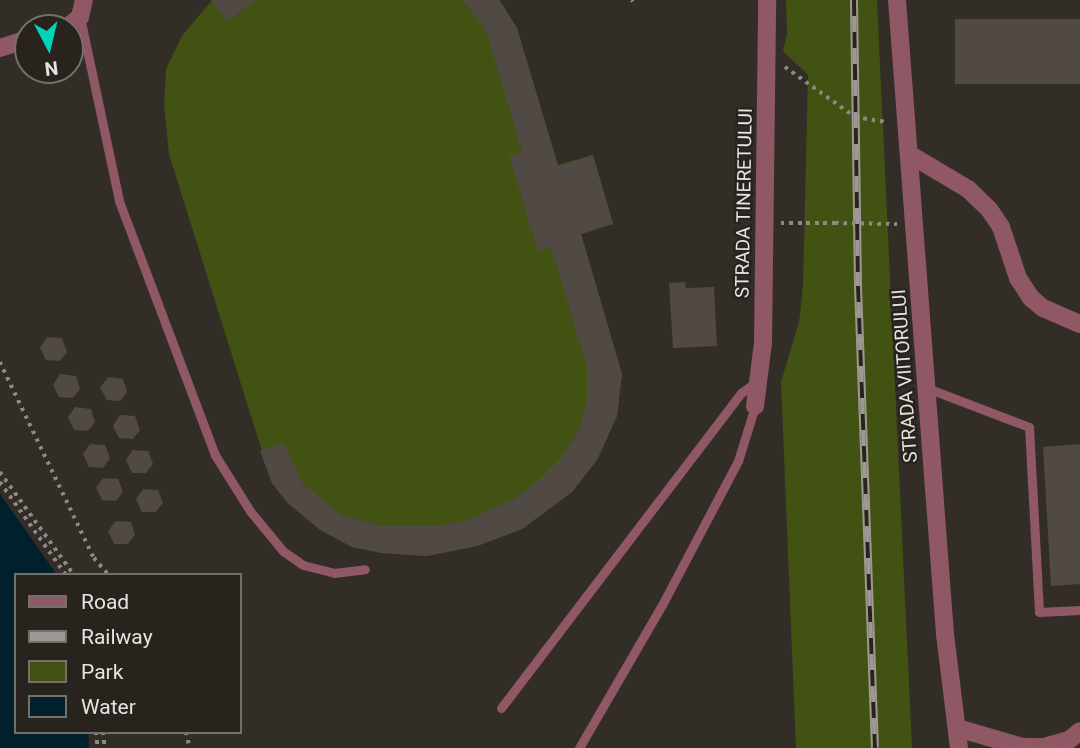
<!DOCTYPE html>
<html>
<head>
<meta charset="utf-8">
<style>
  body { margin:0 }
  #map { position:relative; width:1080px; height:748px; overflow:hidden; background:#332d28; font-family:Roboto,sans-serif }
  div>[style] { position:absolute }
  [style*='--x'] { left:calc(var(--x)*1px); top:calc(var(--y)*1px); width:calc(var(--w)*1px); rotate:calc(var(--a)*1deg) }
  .green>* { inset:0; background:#415213 }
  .water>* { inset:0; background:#01202d }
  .building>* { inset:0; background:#504944; transform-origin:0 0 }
  .path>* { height:3.5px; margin-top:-1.75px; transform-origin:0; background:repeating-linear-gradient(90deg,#8e8985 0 3.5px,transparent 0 8.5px) }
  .lane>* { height:9px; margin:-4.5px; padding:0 4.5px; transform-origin:4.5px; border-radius:4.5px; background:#905764 }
  .street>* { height:18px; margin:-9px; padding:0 9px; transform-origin:9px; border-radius:9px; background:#905764 }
  .rail>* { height:8px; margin-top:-4px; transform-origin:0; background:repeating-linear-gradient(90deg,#29231e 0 16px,#9d9894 0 32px); box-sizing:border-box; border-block:2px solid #9d9894 }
  .path-bridge>* { height:3.5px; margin-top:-1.75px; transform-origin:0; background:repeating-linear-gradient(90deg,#8e8985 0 3.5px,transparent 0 8.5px) }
  span { translate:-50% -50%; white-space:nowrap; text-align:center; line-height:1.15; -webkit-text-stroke:5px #29231e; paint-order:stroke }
  .street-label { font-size:19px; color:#e7e3e0 }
  .legend { position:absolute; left:14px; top:573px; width:228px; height:161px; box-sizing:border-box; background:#29231e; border:2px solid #75706c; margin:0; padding:9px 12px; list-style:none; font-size:21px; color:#e7e3e0 }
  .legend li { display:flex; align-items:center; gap:14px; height:35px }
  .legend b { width:35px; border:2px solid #75706c }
  .north { position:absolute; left:14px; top:14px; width:70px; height:70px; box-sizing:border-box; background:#29231e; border:2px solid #75706c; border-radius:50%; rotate:173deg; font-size:19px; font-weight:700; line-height:28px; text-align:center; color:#e7e3e0 }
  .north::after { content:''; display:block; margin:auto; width:24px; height:32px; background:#00d5b7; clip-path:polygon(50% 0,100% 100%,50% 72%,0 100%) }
</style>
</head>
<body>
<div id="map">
  <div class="green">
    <div style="clip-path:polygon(212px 0,499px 0,517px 29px,558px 165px,593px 155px,613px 224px,581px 234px,622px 374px,617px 416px,597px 460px,572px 492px,522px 529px,477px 546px,427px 556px,382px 553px,352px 547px,319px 529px,288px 503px,272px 483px,169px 154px,164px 106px,166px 69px,182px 36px)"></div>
    <div style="clip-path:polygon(786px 0,877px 0,912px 748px,796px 748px,781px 382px,799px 322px,803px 286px,808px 75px,783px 51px,787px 33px)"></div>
  </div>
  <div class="water">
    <div style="clip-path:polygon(0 494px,57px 575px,16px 575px,16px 732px,88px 732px,89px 748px,0 748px)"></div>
  </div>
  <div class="building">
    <div style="clip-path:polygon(211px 0,256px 0,228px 21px)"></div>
    <div style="clip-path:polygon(461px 0,499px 0,502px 4px,517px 28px,558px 166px,593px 155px,613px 224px,581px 234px,622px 374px,617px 416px,597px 460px,572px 492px,522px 529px,477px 546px,427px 556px,382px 553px,352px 547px,319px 529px,288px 503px,272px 483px,260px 451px,284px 443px,303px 484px,342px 515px,381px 526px,435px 526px,462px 522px,481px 514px,515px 498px,540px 479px,562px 457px,578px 432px,587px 404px,587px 367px,551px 247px,538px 251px,509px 156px,522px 152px,488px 37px,480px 21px)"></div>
    <div style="left:1080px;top:19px;width:65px;height:125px;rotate:90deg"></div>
    <div style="clip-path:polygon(685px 282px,686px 288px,714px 287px,717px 346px,673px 348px,669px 283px)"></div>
    <div style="clip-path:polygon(47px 337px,62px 338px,67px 352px,60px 361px,46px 360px,40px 348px)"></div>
    <div style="clip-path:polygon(60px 374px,76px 376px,80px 389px,73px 398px,59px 397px,53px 385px)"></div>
    <div style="clip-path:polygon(108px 377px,123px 379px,127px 392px,120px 401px,107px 400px,100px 388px)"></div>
    <div style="clip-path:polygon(75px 407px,91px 409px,95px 422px,88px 431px,74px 430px,68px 417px)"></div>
    <div style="clip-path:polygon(120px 415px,135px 416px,140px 430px,133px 439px,119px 438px,113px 426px)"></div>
    <div style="clip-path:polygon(90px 444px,105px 445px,110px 458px,103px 468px,89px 467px,83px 454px)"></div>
    <div style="clip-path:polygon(1080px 444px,1080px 584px,1051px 586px,1043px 447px)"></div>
    <div style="clip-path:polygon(133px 450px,148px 451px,153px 464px,146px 473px,132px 473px,126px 460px)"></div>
    <div style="clip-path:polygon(103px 478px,118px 479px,123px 492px,116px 501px,102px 500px,96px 488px)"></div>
    <div style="clip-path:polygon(143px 489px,158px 490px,163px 503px,156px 512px,142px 512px,136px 499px)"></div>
    <div style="clip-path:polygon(116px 521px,131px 522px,135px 535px,128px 544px,114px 544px,108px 531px)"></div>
  </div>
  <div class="path">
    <div style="--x:632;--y:0;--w:2;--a:63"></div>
    <div style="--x:785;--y:67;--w:86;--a:35.5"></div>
    <div style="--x:855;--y:117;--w:32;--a:9"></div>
    <div style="--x:781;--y:223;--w:54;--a:0"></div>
    <div style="--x:0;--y:362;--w:217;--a:64.4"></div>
    <div style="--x:94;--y:558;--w:23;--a:49"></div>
    <div style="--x:0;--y:472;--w:127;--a:54.3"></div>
    <div style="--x:0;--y:482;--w:114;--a:54.6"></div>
    <div style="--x:96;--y:732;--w:16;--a:83"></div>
    <div style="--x:103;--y:732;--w:16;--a:83"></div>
    <div style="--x:186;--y:732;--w:16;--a:76"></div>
  </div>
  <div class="lane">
    <div style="--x:80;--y:17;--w:188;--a:78"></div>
    <div style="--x:119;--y:201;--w:272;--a:69.3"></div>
    <div style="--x:215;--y:455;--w:66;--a:58"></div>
    <div style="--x:250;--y:511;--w:52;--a:50.5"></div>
    <div style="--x:283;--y:551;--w:24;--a:35"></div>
    <div style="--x:303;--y:565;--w:32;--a:14"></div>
    <div style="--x:334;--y:573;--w:31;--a:-7"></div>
    <div style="--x:927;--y:388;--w:109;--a:20.9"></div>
    <div style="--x:1029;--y:427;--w:185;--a:86.9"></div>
    <div style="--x:1039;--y:612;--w:41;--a:-2.8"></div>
    <div style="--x:501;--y:708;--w:396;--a:-52.7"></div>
    <div style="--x:741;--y:393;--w:19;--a:-36"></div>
    <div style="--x:579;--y:748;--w:165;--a:-59.9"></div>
    <div style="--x:662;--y:605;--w:163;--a:-62.2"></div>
    <div style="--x:738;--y:461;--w:58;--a:-72.8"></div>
  </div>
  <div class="street">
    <div style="--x:897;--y:0;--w:636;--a:85.67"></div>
    <div style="--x:945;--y:634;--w:115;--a:83"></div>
    <div style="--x:66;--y:28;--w:18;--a:-38"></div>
    <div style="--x:80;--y:17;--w:17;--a:-77"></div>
    <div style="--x:0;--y:48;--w:29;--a:-18"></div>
    <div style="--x:909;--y:154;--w:69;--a:30.7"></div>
    <div style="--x:968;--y:189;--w:29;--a:44"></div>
    <div style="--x:989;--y:209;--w:22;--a:56"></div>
    <div style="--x:1001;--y:227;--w:54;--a:71.6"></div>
    <div style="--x:1018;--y:278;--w:24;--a:57"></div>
    <div style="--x:1031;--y:298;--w:16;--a:40"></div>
    <div style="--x:1043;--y:308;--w:40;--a:23.4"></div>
    <div style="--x:755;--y:406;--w:64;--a:-82.8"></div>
    <div style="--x:763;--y:343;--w:343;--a:-89.3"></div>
    <div style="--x:957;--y:728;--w:69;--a:16.1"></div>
    <div style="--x:1023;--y:747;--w:21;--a:0"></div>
    <div style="--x:1044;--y:747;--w:26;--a:-16"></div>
    <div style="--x:1069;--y:740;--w:14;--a:-39"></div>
  </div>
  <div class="rail">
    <div style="--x:854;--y:0;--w:286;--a:89.2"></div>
    <div style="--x:858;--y:286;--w:462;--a:87.9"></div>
  </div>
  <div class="path-bridge">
    <div style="--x:835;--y:223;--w:62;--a:0.9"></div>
  </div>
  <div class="street-label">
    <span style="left:744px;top:203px;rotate:-89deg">STRADA TINERETULUI</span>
    <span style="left:905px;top:376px;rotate:-94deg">STRADA VIITORULUI</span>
  </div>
  <ul class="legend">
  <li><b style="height:9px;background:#905764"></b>Road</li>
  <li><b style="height:9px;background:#9d9894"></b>Railway</li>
  <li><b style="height:19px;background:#415213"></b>Park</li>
  <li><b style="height:19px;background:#01202d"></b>Water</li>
  </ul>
  <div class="north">N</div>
</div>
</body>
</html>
